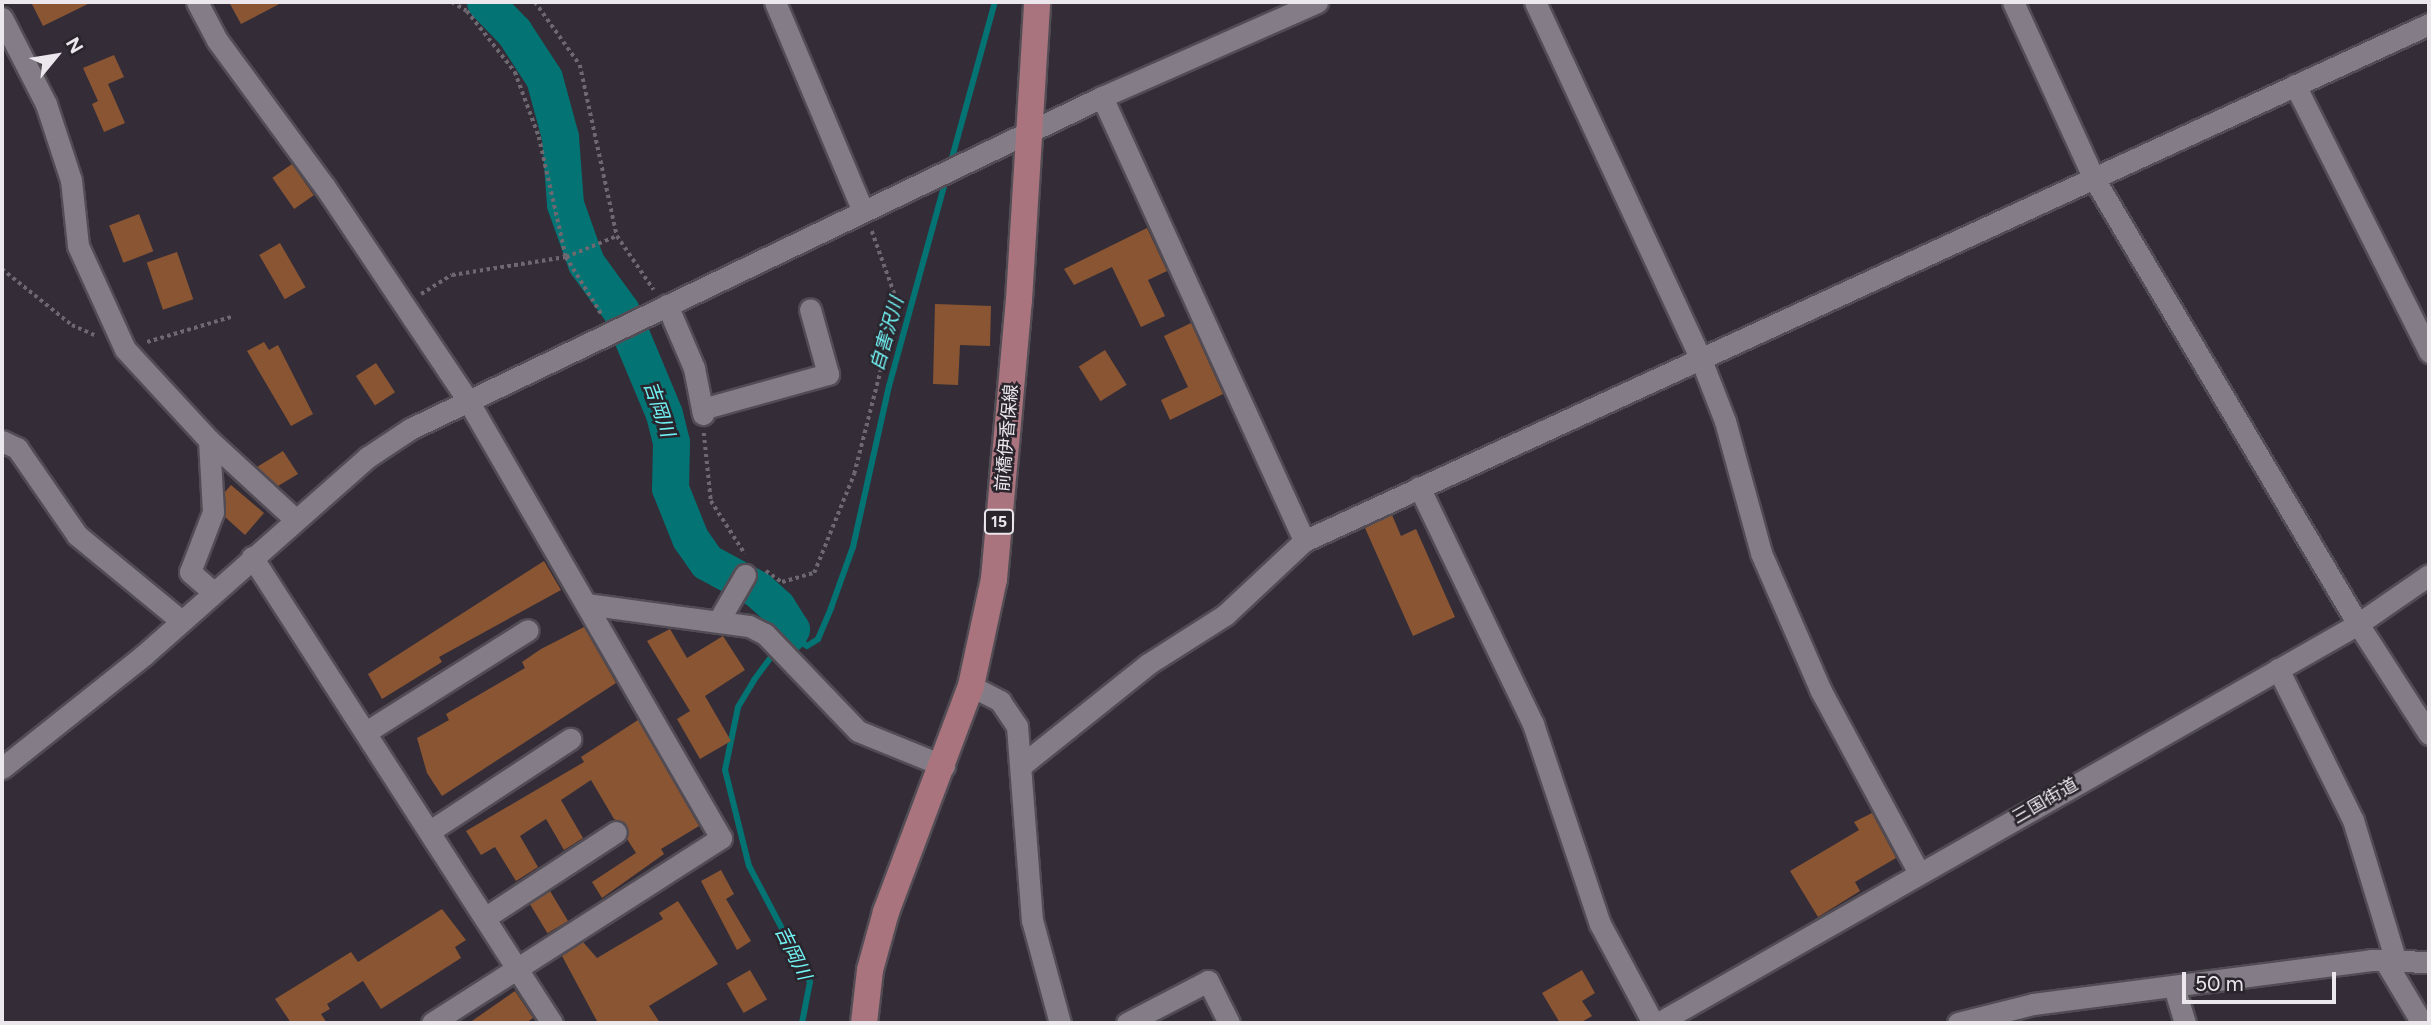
<!DOCTYPE html>
<html>
<head>
<meta charset="utf-8">
<style>
  body { margin:0 }
  #map { position:relative; width:2431px; height:1025px; overflow:hidden; background:#342d37; font-family:Figtree,"Noto Sans JP",sans-serif }
  div>[style] { position:absolute }
  [style*='--x'] { left:calc(var(--x)*1px); top:calc(var(--y)*1px); width:calc(var(--w)*1px); rotate:calc(var(--a)*1deg) }
  .stream>* { height:6px; margin:-3px; padding:0 3px; transform-origin:3px; border-radius:3px; background:#037373 }
  .river>* { height:37px; margin:-18.5px; padding:0 18.5px; transform-origin:18.5px; border-radius:18.5px; background:#037373 }
  .building>* { inset:0; background:#8a5533; transform-origin:0 0 }
  .path>* { height:3.5px; margin-top:-1.75px; transform-origin:0; background:repeating-linear-gradient(90deg,#6e6871 0 3.5px,transparent 0 7px) }
  .roads { filter:drop-shadow(2px 0 #524c54) drop-shadow(-2px 0 #524c54) drop-shadow(0 2px #524c54) drop-shadow(0 -2px #524c54) }
  .minor>* { height:21px; margin:-10.5px; padding:0 10.5px; transform-origin:10.5px; border-radius:10.5px; background:#847c87 }
  .major>* { height:26px; margin:-13px; padding:0 13px; transform-origin:13px; border-radius:13px; background:#a9747d }
  span { translate:-50% -50%; white-space:nowrap; text-align:center; line-height:1.15; -webkit-text-stroke:5px #2a242d; paint-order:stroke }
  .shield-label span { padding:2px 5px; background:#2a242d; border:2px solid; border-radius:5px; -webkit-text-stroke-width:0 }
  .shield-label { font-size:16px; color:#ebe7ed; font-weight:700 }
  .street-label { font-size:18px; color:#ebe7ed }
  .water-label { font-size:19px; color:#72f5f5; font-style:italic }
  .frame { position:absolute; inset:0; border:4px solid #ebe7ed; pointer-events:none }
  .north { position:absolute; left:21px; top:21px; width:70px; height:70px; -webkit-text-stroke:5px #2a242d; paint-order:stroke; rotate:60deg; font-size:19px; font-weight:700; line-height:28px; text-align:center; color:#ebe7ed }
  .north::after { content:''; display:block; margin:auto; width:24px; height:32px; background:#ebe7ed; clip-path:polygon(50% 0,100% 100%,50% 72%,0 100%) }
  .scale { position:absolute; left:2182px; top:972px; width:154px; height:32px; box-sizing:border-box; border:4px solid #ebe7ed; border-top:0; padding-left:9px; font-size:21px; line-height:24px; white-space:nowrap; color:#ebe7ed; -webkit-text-stroke:5px #2a242d; paint-order:stroke }
</style>
</head>
<body>
<div id="map">
  <div class="stream">
    <div style="--x:950;--y:165;--w:169;--a:-74.6"></div>
    <div style="--x:802;--y:1023;--w:42;--a:-79"></div>
    <div style="--x:810;--y:982;--w:131;--a:-117.7"></div>
    <div style="--x:749;--y:866;--w:99;--a:-104"></div>
    <div style="--x:725;--y:770;--w:64;--a:-78.3"></div>
    <div style="--x:738;--y:707;--w:31;--a:-59"></div>
    <div style="--x:754;--y:680;--w:57;--a:-53.5"></div>
    <div style="--x:788;--y:634;--w:22;--a:32"></div>
    <div style="--x:807;--y:646;--w:13;--a:-32"></div>
    <div style="--x:818;--y:639;--w:34;--a:-67"></div>
    <div style="--x:831;--y:608;--w:65;--a:-70.2"></div>
    <div style="--x:853;--y:547;--w:165;--a:-77.4"></div>
    <div style="--x:889;--y:386;--w:215;--a:-74.6"></div>
  </div>
  <div class="river">
    <div style="--x:485;--y:2;--w:42;--a:46"></div>
    <div style="--x:514;--y:32;--w:55;--a:56.9"></div>
    <div style="--x:544;--y:78;--w:61;--a:74.8"></div>
    <div style="--x:560;--y:137;--w:67;--a:85.7"></div>
    <div style="--x:565;--y:204;--w:63;--a:70.4"></div>
    <div style="--x:586;--y:263;--w:59;--a:53.9"></div>
    <div style="--x:621;--y:311;--w:112;--a:67.3"></div>
    <div style="--x:664;--y:414;--w:29;--a:76"></div>
    <div style="--x:671;--y:442;--w:46;--a:91.2"></div>
    <div style="--x:670;--y:488;--w:54;--a:68.2"></div>
    <div style="--x:690;--y:538;--w:29;--a:55"></div>
    <div style="--x:707;--y:562;--w:57;--a:28.4"></div>
    <div style="--x:757;--y:589;--w:27;--a:42"></div>
    <div style="--x:777;--y:607;--w:26;--a:58"></div>
    <div style="--x:791;--y:629;--w:6;--a:121"></div>
  </div>
  <div class="building">
    <div style="clip-path:polygon(31px 2px,92px 2px,43px 26px)"></div>
    <div style="clip-path:polygon(229px 2px,283px 2px,241px 24px)"></div>
    <div style="clip-path:polygon(114px 55px,124px 77px,108px 84px,125px 123px,104px 132px,92px 104px,98px 101px,83px 68px)"></div>
    <div style="left:292px;top:164px;width:38px;height:24px;rotate:55deg"></div>
    <div style="left:139px;top:214px;width:40px;height:32px;rotate:69deg"></div>
    <div style="clip-path:polygon(1147px 228px,1167px 271px,1148px 280px,1165px 316px,1141px 327px,1112px 267px,1074px 285px,1064px 269px)"></div>
    <div style="left:280px;top:243px;width:51px;height:24px;rotate:60deg"></div>
    <div style="left:177px;top:252px;width:50px;height:32px;rotate:71deg"></div>
    <div style="clip-path:polygon(935px 304px,991px 306px,990px 346px,960px 345px,958px 385px,933px 384px)"></div>
    <div style="clip-path:polygon(1191px 323px,1223px 394px,1170px 420px,1161px 400px,1188px 387px,1164px 336px)"></div>
    <div style="clip-path:polygon(264px 342px,269px 350px,278px 345px,313px 414px,291px 426px,247px 351px)"></div>
    <div style="left:1105px;top:350px;width:41px;height:31px;rotate:58deg"></div>
    <div style="left:376px;top:363px;width:35px;height:24px;rotate:57deg"></div>
    <div style="clip-path:polygon(283px 451px,298px 474px,278px 486px,257px 467px)"></div>
    <div style="clip-path:polygon(231px 485px,264px 513px,245px 535px,225px 517px,225px 492px)"></div>
    <div style="clip-path:polygon(1392px 515px,1401px 536px,1416px 529px,1455px 617px,1413px 636px,1365px 528px)"></div>
    <div style="clip-path:polygon(544px 561px,561px 590px,439px 657px,442px 662px,382px 699px,368px 674px)"></div>
    <div style="clip-path:polygon(584px 627px,616px 683px,442px 796px,427px 773px,417px 738px,449px 720px,446px 714px,525px 668px,522px 662px,541px 649px)"></div>
    <div style="clip-path:polygon(670px 629px,687px 658px,723px 636px,745px 670px,705px 696px,731px 741px,700px 759px,677px 719px,690px 711px,647px 641px)"></div>
    <div style="clip-path:polygon(638px 720px,699px 826px,661px 849px,664px 854px,602px 898px,592px 882px,636px 853px,627px 839px,627px 825px,614px 819px,591px 780px,561px 800px,583px 838px,564px 850px,546px 819px,520px 836px,538px 867px,516px 881px,495px 847px,481px 855px,466px 831px,584px 762px,581px 757px)"></div>
    <div style="clip-path:polygon(1872px 813px,1896px 858px,1855px 882px,1860px 891px,1818px 917px,1790px 871px,1859px 830px,1854px 822px)"></div>
    <div style="clip-path:polygon(721px 870px,734px 894px,726px 899px,751px 941px,737px 950px,701px 881px)"></div>
    <div style="left:550px;top:891px;width:35px;height:24px;rotate:59deg"></div>
    <div style="clip-path:polygon(678px 901px,718px 964px,649px 1006px,660px 1023px,598px 1023px,562px 956px,583px 942px,597px 958px,663px 919px,659px 913px)"></div>
    <div style="clip-path:polygon(442px 909px,466px 940px,455px 947px,461px 958px,381px 1009px,363px 981px,327px 1004px,330px 1009px,321px 1014px,327px 1023px,291px 1023px,275px 999px,351px 952px,358px 962px)"></div>
    <div style="left:750px;top:970px;width:34px;height:27px;rotate:60deg"></div>
    <div style="clip-path:polygon(1582px 970px,1595px 993px,1582px 1001px,1592px 1016px,1580px 1023px,1560px 1023px,1542px 993px)"></div>
    <div style="clip-path:polygon(515px 991px,533px 1018px,526px 1023px,469px 1023px)"></div>
  </div>
  <div class="path">
    <div style="--x:452;--y:2;--w:17;--a:31"></div>
    <div style="--x:467;--y:11;--w:78;--a:51.8"></div>
    <div style="--x:515;--y:72;--w:69;--a:69.7"></div>
    <div style="--x:539;--y:137;--w:123;--a:77.3"></div>
    <div style="--x:566;--y:257;--w:68;--a:58.2"></div>
    <div style="--x:535;--y:2;--w:77;--a:54.5"></div>
    <div style="--x:580;--y:65;--w:175;--a:77.8"></div>
    <div style="--x:617;--y:236;--w:65;--a:55.6"></div>
    <div style="--x:2;--y:269;--w:90;--a:38.7"></div>
    <div style="--x:72;--y:325;--w:27;--a:24"></div>
    <div style="--x:421;--y:294;--w:36;--a:-32"></div>
    <div style="--x:452;--y:275;--w:115;--a:-9"></div>
    <div style="--x:566;--y:257;--w:55;--a:-22.4"></div>
    <div style="--x:147;--y:342;--w:88;--a:-16.6"></div>
    <div style="--x:704;--y:433;--w:68;--a:84.1"></div>
    <div style="--x:711;--y:501;--w:63;--a:57.3"></div>
    <div style="--x:766;--y:571;--w:19;--a:35"></div>
    <div style="--x:782;--y:582;--w:33;--a:-16"></div>
    <div style="--x:814;--y:573;--w:107;--a:-68"></div>
    <div style="--x:854;--y:474;--w:109;--a:-75.7"></div>
    <div style="--x:881;--y:368;--w:75;--a:-80"></div>
    <div style="--x:894;--y:294;--w:68;--a:-109.8"></div>
  </div>
  <div class="roads">
    <div class="minor">
      <div style="--x:197;--y:2;--w:43;--a:62.2"></div>
      <div style="--x:217;--y:40;--w:182;--a:53.7"></div>
      <div style="--x:325;--y:187;--w:255;--a:56.2"></div>
      <div style="--x:467;--y:399;--w:507;--a:59.95"></div>
      <div style="--x:721;--y:838;--w:343;--a:147.4"></div>
      <div style="--x:775;--y:2;--w:227;--a:67.2"></div>
      <div style="--x:1535;--y:2;--w:391;--a:65.1"></div>
      <div style="--x:1700;--y:357;--w:69;--a:68.7"></div>
      <div style="--x:1725;--y:421;--w:137;--a:74.7"></div>
      <div style="--x:1761;--y:553;--w:150;--a:66.5"></div>
      <div style="--x:1821;--y:691;--w:207;--a:61.7"></div>
      <div style="--x:2013;--y:2;--w:192;--a:65.4"></div>
      <div style="--x:2093;--y:177;--w:520;--a:59.34"></div>
      <div style="--x:2358;--y:624;--w:131;--a:57.2"></div>
      <div style="--x:2;--y:18;--w:97;--a:62.9"></div>
      <div style="--x:46;--y:104;--w:80;--a:71.8"></div>
      <div style="--x:71;--y:180;--w:66;--a:83.9"></div>
      <div style="--x:78;--y:246;--w:113;--a:65.5"></div>
      <div style="--x:125;--y:349;--w:124;--a:47.3"></div>
      <div style="--x:209;--y:440;--w:117;--a:42.6"></div>
      <div style="--x:2295;--y:85;--w:299;--a:63.3"></div>
      <div style="--x:1102;--y:97;--w:488;--a:65.5"></div>
      <div style="--x:667;--y:305;--w:69;--a:66.8"></div>
      <div style="--x:694;--y:368;--w:47;--a:78.9"></div>
      <div style="--x:702;--y:409;--w:131;--a:-15.5"></div>
      <div style="--x:828;--y:374;--w:67;--a:-105.5"></div>
      <div style="--x:209;--y:440;--w:72;--a:86.8"></div>
      <div style="--x:213;--y:512;--w:64;--a:111"></div>
      <div style="--x:190;--y:572;--w:30;--a:41"></div>
      <div style="--x:2;--y:441;--w:17;--a:25"></div>
      <div style="--x:17;--y:448;--w:106;--a:55.4"></div>
      <div style="--x:77;--y:535;--w:134;--a:39.5"></div>
      <div style="--x:1419;--y:487;--w:263;--a:64.3"></div>
      <div style="--x:1533;--y:724;--w:211;--a:71.5"></div>
      <div style="--x:1600;--y:924;--w:112;--a:61.8"></div>
      <div style="--x:252;--y:557;--w:554;--a:57.23"></div>
      <div style="--x:586;--y:604;--w:164;--a:7.7"></div>
      <div style="--x:749;--y:626;--w:18;--a:27"></div>
      <div style="--x:765;--y:634;--w:134;--a:46.2"></div>
      <div style="--x:858;--y:731;--w:93;--a:22.1"></div>
      <div style="--x:719;--y:620;--w:52;--a:-60"></div>
      <div style="--x:2278;--y:669;--w:169;--a:63.6"></div>
      <div style="--x:2353;--y:820;--w:144;--a:73.1"></div>
      <div style="--x:971;--y:686;--w:33;--a:27"></div>
      <div style="--x:1000;--y:701;--w:30;--a:56"></div>
      <div style="--x:1017;--y:726;--w:195;--a:85.6"></div>
      <div style="--x:1032;--y:920;--w:107;--a:74.8"></div>
      <div style="--x:366;--y:732;--w:191;--a:-32.2"></div>
      <div style="--x:1022;--y:765;--w:161;--a:-38.7"></div>
      <div style="--x:1148;--y:664;--w:91;--a:-32.5"></div>
      <div style="--x:1225;--y:615;--w:108;--a:-43.1"></div>
      <div style="--x:1304;--y:541;--w:1238;--a:-24.68"></div>
      <div style="--x:2;--y:768;--w:181;--a:-38.5"></div>
      <div style="--x:144;--y:655;--w:299;--a:-41.5"></div>
      <div style="--x:368;--y:457;--w:50;--a:-33.7"></div>
      <div style="--x:410;--y:429;--w:768;--a:-25.63"></div>
      <div style="--x:1102;--y:97;--w:235;--a:-23.8"></div>
      <div style="--x:430;--y:831;--w:168;--a:-33.3"></div>
      <div style="--x:486;--y:917;--w:155;--a:-33.2"></div>
      <div style="--x:2385;--y:961;--w:72;--a:59.2"></div>
      <div style="--x:2174;--y:987;--w:38;--a:73"></div>
      <div style="--x:1127;--y:1023;--w:91;--a:-27.4"></div>
      <div style="--x:1208;--y:981;--w:47;--a:63.4"></div>
      <div style="--x:1658;--y:1023;--w:806;--a:-29.68"></div>
      <div style="--x:2358;--y:624;--w:86;--a:-34.6"></div>
      <div style="--x:1958;--y:1023;--w:77;--a:-14.2"></div>
      <div style="--x:2033;--y:1004;--w:341;--a:-7.4"></div>
      <div style="--x:2371;--y:960;--w:58;--a:2"></div>
    </div>
    <div class="major">
      <div style="--x:864;--y:1023;--w:53;--a:-83.5"></div>
      <div style="--x:870;--y:970;--w:60;--a:-74.6"></div>
      <div style="--x:886;--y:912;--w:241;--a:-69.4"></div>
      <div style="--x:971;--y:686;--w:109;--a:-77.9"></div>
      <div style="--x:994;--y:579;--w:280;--a:-84.9"></div>
      <div style="--x:1019;--y:300;--w:299;--a:-86.5"></div>
    </div>
  </div>
  <div class="shield-label">
    <span style="left:999px;top:522px">15</span>
  </div>
  <div class="street-label">
    <span style="left:1007px;top:438px;rotate:-85deg">前橋伊香保線</span>
    <span style="left:2045px;top:801px;rotate:-30deg">三国街道</span>
  </div>
  <div class="water-label">
    <span style="left:887px;top:334px;rotate:-74deg">自害沢川</span>
    <span style="left:659px;top:409px;rotate:71deg">吉岡川</span>
    <span style="left:793px;top:953px;rotate:64deg">吉岡川</span>
  </div>
  <div class="frame"></div>
  <div class="north">N</div>
  <div class="scale">50 m</div>
</div>
</body>
</html>
